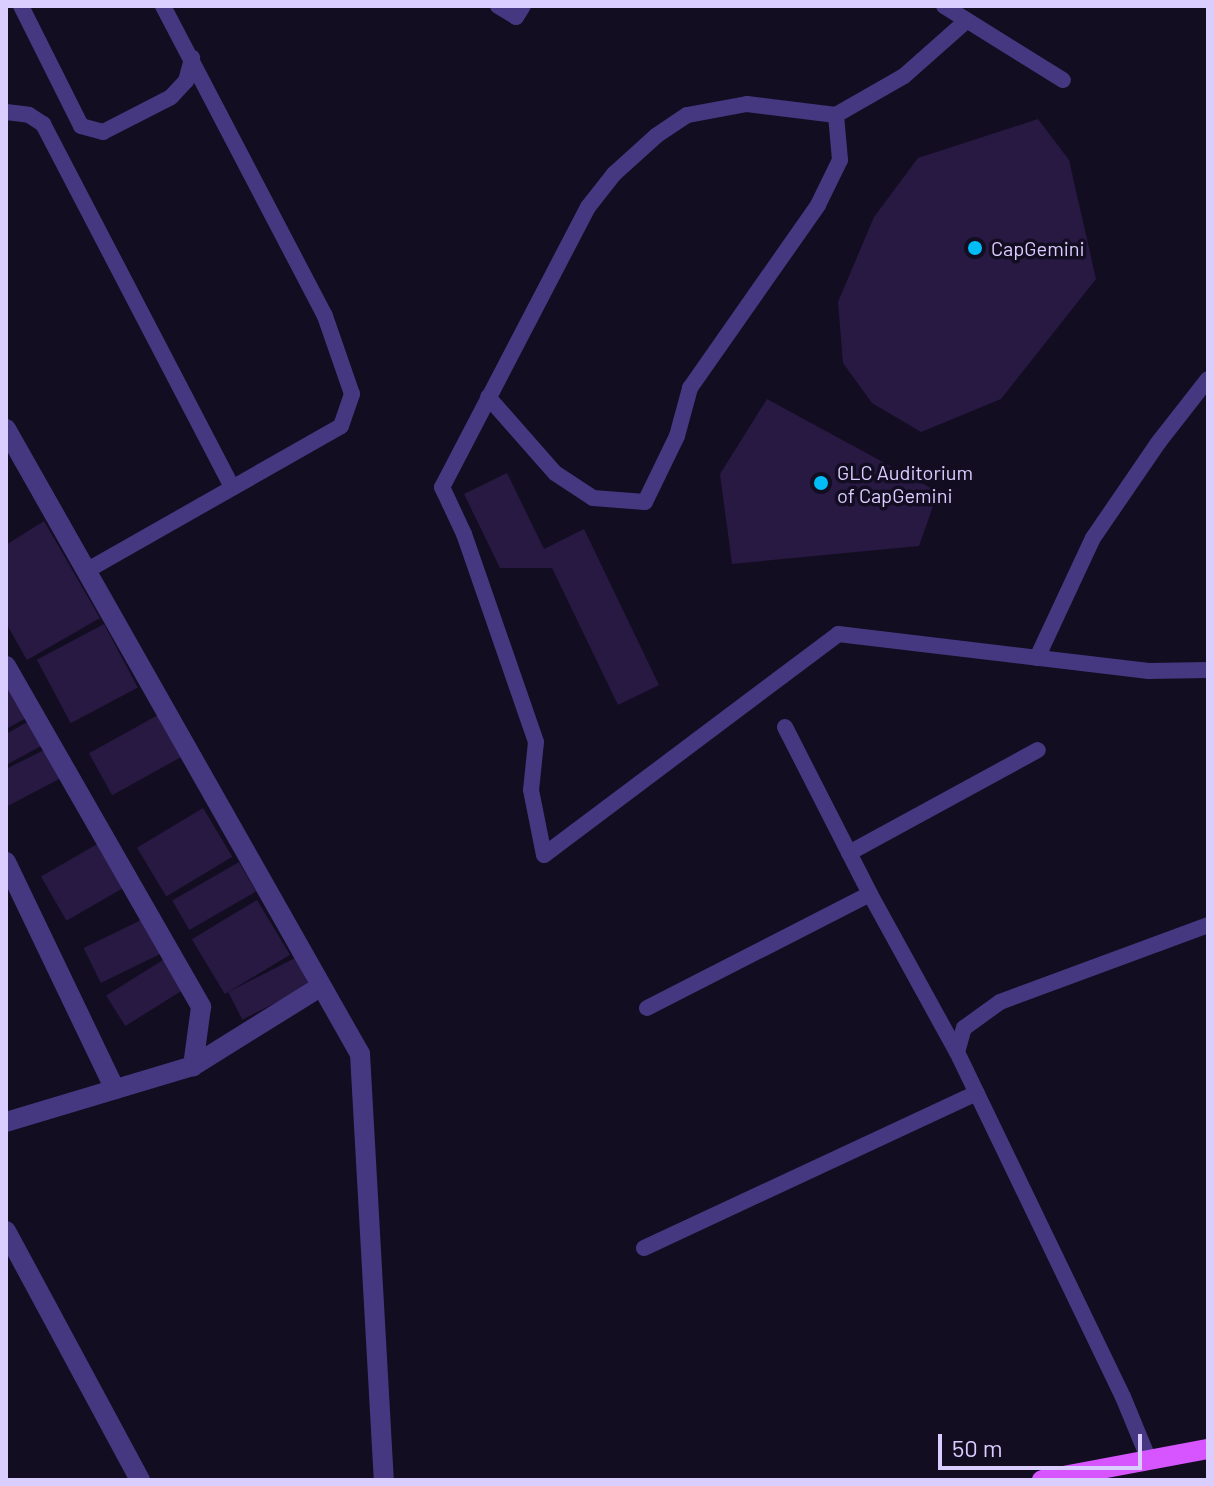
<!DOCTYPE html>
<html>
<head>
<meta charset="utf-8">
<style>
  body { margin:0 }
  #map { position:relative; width:1214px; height:1486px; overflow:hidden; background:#130d21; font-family:Barlow,sans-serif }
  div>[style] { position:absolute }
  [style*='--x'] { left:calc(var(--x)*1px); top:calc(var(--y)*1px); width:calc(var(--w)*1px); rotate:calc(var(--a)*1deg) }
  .building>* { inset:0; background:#271942; transform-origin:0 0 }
  .lane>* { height:16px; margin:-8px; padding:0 8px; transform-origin:8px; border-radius:8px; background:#453880 }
  .street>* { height:20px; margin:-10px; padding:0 10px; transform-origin:10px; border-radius:10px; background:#453880 }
  .primary>* { height:20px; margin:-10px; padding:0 10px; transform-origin:10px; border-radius:10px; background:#d655fe }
  .dots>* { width:22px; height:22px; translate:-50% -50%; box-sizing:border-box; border:4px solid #130d21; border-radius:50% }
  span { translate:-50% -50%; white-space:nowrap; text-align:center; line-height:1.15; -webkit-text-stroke:7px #130d21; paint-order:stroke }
  .poi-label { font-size:20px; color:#dacdff }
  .left { translate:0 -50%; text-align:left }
  .frame { position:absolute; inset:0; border:8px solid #dacdff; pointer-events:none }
  .scale { position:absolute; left:938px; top:1434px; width:204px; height:36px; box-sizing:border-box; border:4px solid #dacdff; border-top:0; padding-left:10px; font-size:24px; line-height:28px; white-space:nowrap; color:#dacdff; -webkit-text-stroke:6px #130d21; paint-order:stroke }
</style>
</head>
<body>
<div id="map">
  <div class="building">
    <div style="clip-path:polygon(1038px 119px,1069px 160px,1096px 279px,1001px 399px,921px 432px,872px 403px,843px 363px,838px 302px,874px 217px,918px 158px)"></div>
    <div style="clip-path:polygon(767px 399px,938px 492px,919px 546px,732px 564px,720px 474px)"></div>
    <div style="clip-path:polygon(507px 473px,544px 549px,584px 529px,659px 685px,618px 705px,552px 568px,500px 568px,464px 494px)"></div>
    <div style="clip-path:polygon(44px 521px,100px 618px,27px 660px,6px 623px,6px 545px)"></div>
    <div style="left:104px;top:624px;width:72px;height:76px;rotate:62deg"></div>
    <div style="clip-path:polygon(9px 686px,28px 717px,6px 729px,6px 687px)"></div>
    <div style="left:158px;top:715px;width:48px;height:79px;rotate:61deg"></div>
    <div style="clip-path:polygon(31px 720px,45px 744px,6px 765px,6px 734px)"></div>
    <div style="clip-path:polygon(44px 750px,61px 778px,6px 807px,6px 769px)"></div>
    <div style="left:203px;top:808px;width:57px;height:77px;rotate:59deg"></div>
    <div style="left:99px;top:843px;width:51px;height:67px;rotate:60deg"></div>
    <div style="left:239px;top:862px;width:34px;height:77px;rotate:60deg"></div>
    <div style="left:257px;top:900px;width:64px;height:76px;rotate:59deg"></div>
    <div style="left:143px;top:919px;width:39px;height:66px;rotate:64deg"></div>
    <div style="left:295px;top:958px;width:31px;height:75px;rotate:63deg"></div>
    <div style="left:163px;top:960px;width:36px;height:67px;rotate:58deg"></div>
  </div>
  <div class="lane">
    <div style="--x:21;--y:6;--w:134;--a:63.4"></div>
    <div style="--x:81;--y:126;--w:23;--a:15"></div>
    <div style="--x:103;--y:132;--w:76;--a:-27.2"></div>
    <div style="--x:171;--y:97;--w:22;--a:-47"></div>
    <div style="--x:186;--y:81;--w:24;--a:-75"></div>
    <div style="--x:498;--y:6;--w:21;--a:31"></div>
    <div style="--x:516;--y:17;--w:13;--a:-58"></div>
    <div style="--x:944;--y:6;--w:140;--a:31.9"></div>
    <div style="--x:965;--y:22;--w:81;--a:138.5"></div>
    <div style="--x:904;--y:76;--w:78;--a:150.2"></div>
    <div style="--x:836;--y:115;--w:90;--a:-173"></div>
    <div style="--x:747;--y:104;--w:61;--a:169.6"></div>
    <div style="--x:687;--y:115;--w:37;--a:146"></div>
    <div style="--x:656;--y:136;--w:57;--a:137.9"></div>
    <div style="--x:614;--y:174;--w:42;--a:128.2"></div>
    <div style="--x:588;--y:207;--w:316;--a:117.5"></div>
    <div style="--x:442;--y:487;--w:52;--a:64.9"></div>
    <div style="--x:464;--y:534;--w:220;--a:70.9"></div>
    <div style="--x:536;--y:742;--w:48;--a:95.9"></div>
    <div style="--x:531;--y:790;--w:66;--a:78.7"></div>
    <div style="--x:544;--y:855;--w:368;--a:-36.9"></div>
    <div style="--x:838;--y:634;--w:313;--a:6.8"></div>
    <div style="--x:1149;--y:671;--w:59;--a:-1"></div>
    <div style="--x:6;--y:112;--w:23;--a:7"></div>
    <div style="--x:29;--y:115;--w:17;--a:33"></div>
    <div style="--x:43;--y:124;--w:409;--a:62.5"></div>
    <div style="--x:488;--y:397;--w:101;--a:48.6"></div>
    <div style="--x:555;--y:473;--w:45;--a:33.3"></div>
    <div style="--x:593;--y:498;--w:52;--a:4.4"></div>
    <div style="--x:645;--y:502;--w:73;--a:-64.1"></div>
    <div style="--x:677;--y:436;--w:50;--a:-74.8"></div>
    <div style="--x:690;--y:388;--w:223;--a:-55"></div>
    <div style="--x:818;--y:205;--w:50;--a:-63.9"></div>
    <div style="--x:840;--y:160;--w:45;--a:-95.1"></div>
    <div style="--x:86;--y:571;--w:293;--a:-29.6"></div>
    <div style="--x:341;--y:426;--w:34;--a:-71"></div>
    <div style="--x:352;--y:394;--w:83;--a:-109.1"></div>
    <div style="--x:325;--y:316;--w:350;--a:-117.6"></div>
    <div style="--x:1037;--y:658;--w:132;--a:-65"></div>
    <div style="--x:1093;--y:538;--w:115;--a:-55.6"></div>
    <div style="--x:1158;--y:443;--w:81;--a:-52"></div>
    <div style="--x:785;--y:727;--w:187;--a:63"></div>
    <div style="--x:870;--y:894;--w:180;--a:61.2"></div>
    <div style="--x:849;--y:853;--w:215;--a:-28.6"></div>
    <div style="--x:647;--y:1008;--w:250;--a:-27.1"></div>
    <div style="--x:644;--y:1248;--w:367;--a:-25"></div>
    <div style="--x:1149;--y:1460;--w:68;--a:-112.4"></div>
    <div style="--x:1123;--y:1397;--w:383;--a:-115.7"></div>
    <div style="--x:957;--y:1052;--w:25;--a:-74"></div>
    <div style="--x:964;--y:1028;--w:44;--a:-35.8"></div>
    <div style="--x:1000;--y:1002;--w:222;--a:-20.3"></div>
  </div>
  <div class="street">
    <div style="--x:6;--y:429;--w:718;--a:60.47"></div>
    <div style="--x:360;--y:1054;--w:427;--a:86.8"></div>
    <div style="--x:6;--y:666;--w:393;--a:60.2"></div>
    <div style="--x:201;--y:1007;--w:60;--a:97.7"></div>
    <div style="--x:6;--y:862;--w:252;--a:64.4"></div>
    <div style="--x:6;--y:1122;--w:195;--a:-16.7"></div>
    <div style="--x:193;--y:1066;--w:150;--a:-31.9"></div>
    <div style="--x:6;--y:1231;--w:283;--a:61.7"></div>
  </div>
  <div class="primary">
    <div style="--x:1042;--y:1480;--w:169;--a:-10.6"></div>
  </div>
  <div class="dots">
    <div style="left:975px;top:248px;background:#01bcf7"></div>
    <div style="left:821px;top:483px;background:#01bcf7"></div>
  </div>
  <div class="poi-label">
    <span class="left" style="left:991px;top:248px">CapGemini</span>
    <span class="left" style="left:837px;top:484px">GLC Auditorium<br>of CapGemini</span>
  </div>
  <div class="frame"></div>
  <div class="scale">50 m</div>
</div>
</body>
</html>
